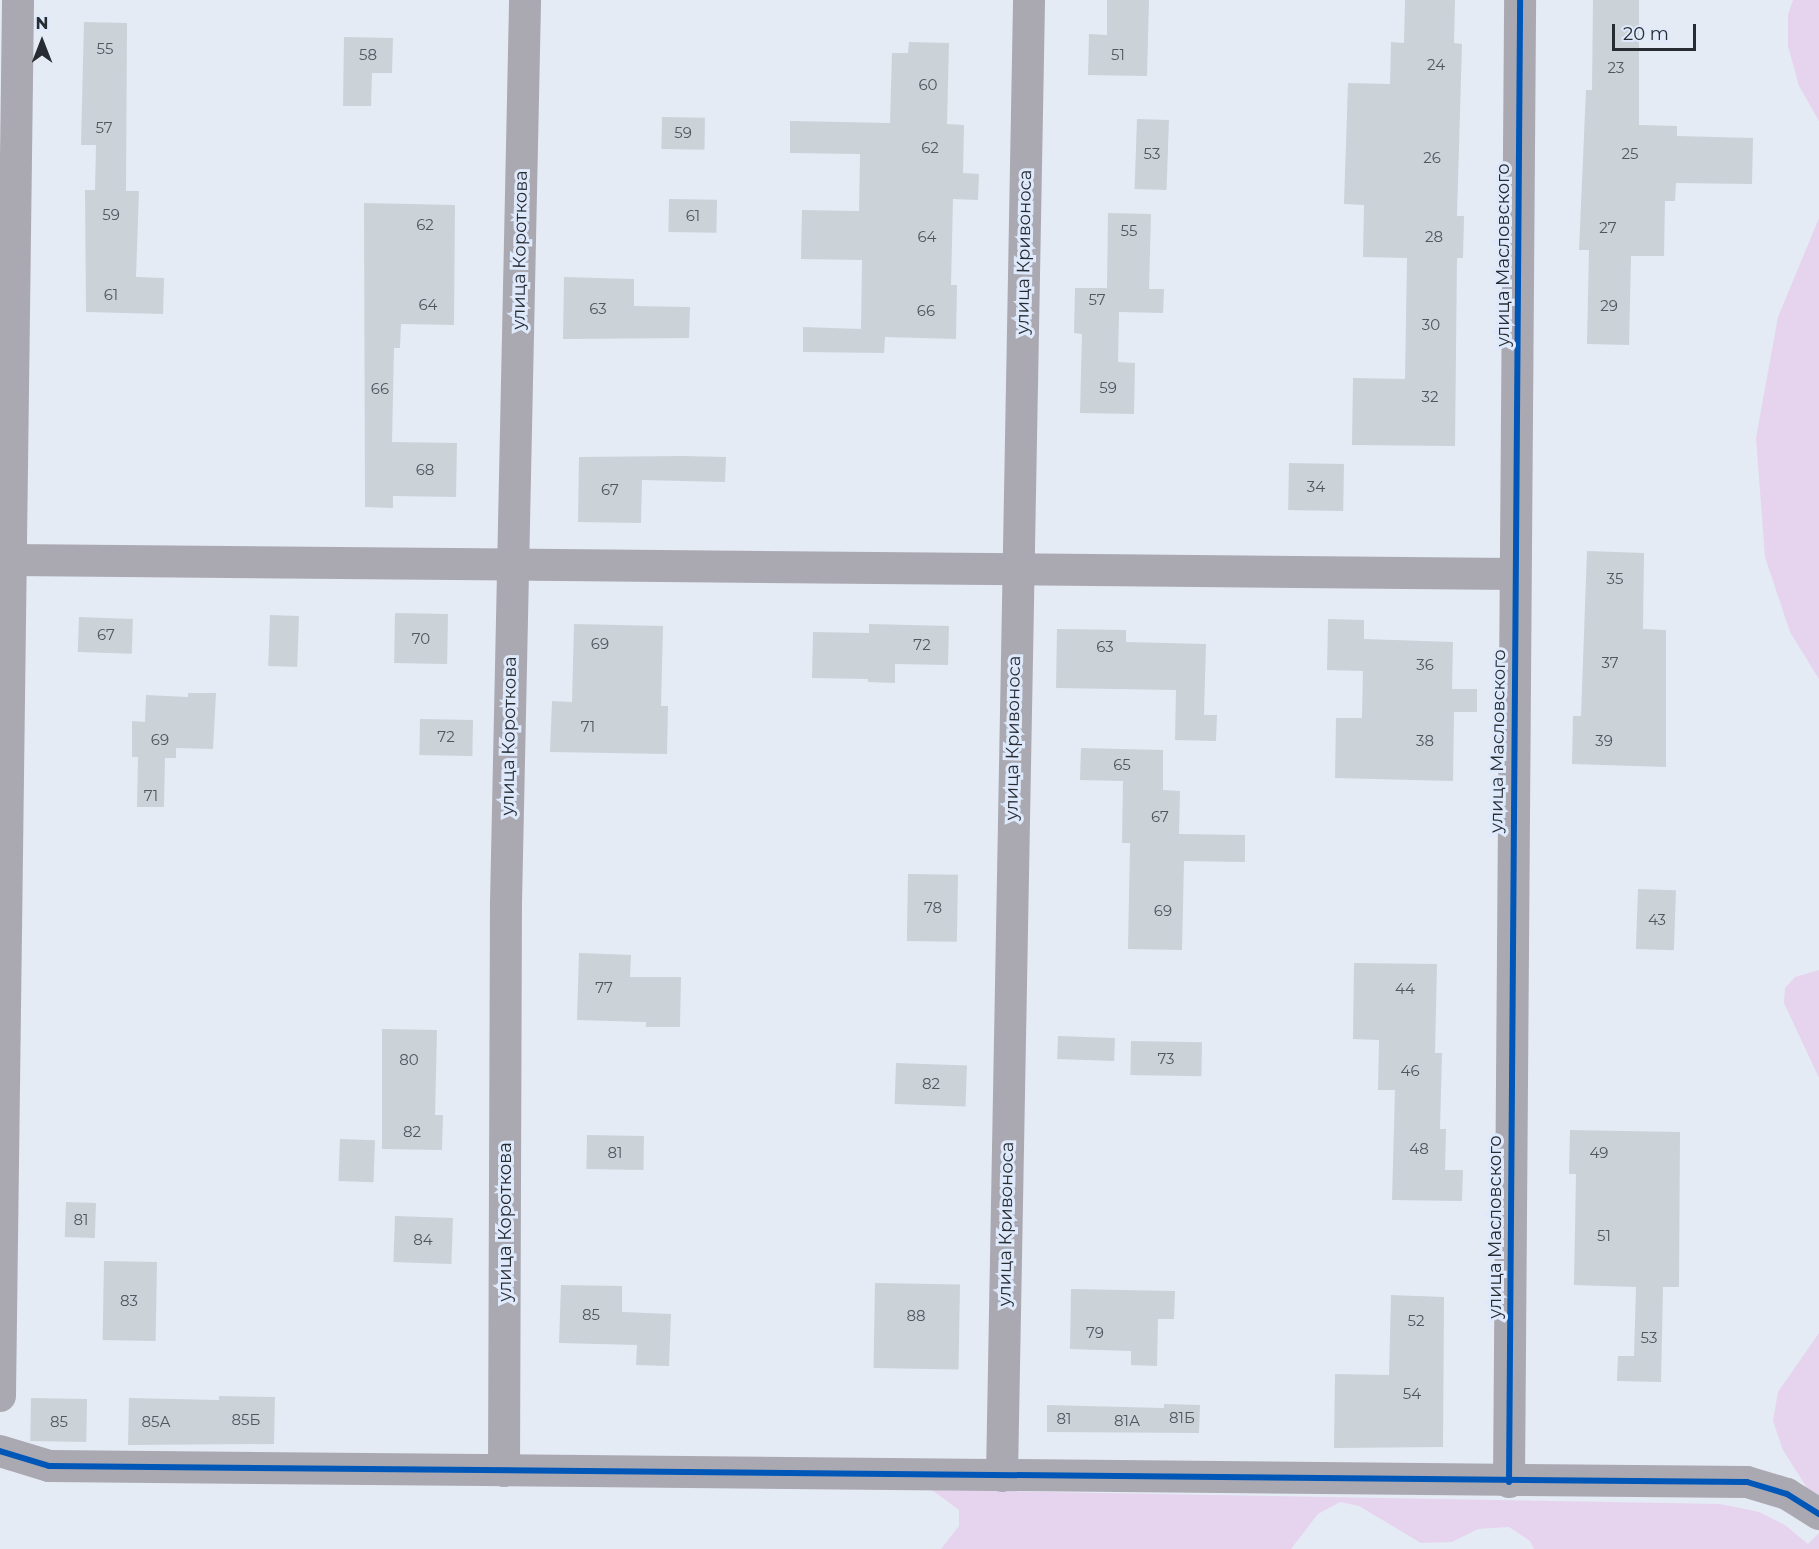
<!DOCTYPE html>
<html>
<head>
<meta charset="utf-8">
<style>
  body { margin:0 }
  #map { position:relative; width:1819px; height:1549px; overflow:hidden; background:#e5ebf5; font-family:Montserrat,sans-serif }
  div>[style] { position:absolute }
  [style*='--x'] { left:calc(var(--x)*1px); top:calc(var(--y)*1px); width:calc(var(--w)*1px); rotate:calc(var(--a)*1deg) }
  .green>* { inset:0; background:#e6d3ee }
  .building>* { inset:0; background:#cbd2d8; transform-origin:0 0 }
  .minor>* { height:32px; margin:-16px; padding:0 16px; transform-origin:16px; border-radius:16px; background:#aaa9b2 }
  .cycleway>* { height:6px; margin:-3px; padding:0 3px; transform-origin:3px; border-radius:3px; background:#0057b8 }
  span { translate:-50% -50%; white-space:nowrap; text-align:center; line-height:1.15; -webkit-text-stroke:6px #deeafc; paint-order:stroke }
  .number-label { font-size:15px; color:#52575e }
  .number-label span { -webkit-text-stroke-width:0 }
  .street-label { font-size:18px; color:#272c33 }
  .north { position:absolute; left:12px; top:12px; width:60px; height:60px; -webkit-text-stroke:4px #deeafc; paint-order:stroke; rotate:0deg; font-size:16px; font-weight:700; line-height:24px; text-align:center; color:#272c33 }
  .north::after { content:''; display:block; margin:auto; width:21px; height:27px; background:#272c33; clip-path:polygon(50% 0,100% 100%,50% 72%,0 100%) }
  .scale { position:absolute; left:1612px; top:24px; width:84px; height:27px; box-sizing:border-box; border:3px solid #272c33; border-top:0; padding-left:8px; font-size:18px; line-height:21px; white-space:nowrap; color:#272c33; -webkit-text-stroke:4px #deeafc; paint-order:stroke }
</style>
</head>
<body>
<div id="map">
  <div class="green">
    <div style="clip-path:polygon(1793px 0,1819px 0,1819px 121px,1799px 86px,1788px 46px,1788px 15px)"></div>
    <div style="clip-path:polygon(1819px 218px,1819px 679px,1790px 632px,1765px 557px,1756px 438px,1778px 317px)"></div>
    <div style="clip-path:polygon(1819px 970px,1819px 1078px,1784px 1003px,1785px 988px,1795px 977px)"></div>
    <div style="clip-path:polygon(1819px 1333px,1819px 1495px,1807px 1488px,1783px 1450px,1773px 1421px,1778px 1392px)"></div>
    <div style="clip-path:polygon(932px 1490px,1720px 1504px,1759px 1512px,1785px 1525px,1808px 1544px,1819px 1533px,1819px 1549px,1534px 1549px,1530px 1541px,1509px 1527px,1478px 1529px,1452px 1542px,1421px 1543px,1359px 1506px,1340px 1502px,1318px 1514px,1291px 1549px,941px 1549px,959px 1526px,959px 1510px)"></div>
  </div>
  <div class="building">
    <div style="clip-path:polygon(1107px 0,1149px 0,1147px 76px,1088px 75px,1089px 34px,1107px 35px)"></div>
    <div style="clip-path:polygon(1405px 0,1455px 0,1454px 43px,1462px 44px,1457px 216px,1464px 216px,1463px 258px,1457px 258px,1455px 446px,1352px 445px,1353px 378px,1405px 379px,1407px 258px,1363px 257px,1364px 205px,1344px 204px,1348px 83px,1390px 84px,1391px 42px,1404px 43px)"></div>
    <div style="clip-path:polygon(1593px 0,1639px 0,1639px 125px,1677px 126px,1677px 136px,1753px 138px,1752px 184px,1676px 183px,1675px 201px,1665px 201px,1664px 256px,1631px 256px,1629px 345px,1587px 344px,1589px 250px,1579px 250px,1586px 90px,1592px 90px)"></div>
    <div style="clip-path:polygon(84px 22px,127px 23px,126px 191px,139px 191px,136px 277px,164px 278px,163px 314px,86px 312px,85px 190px,95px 190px,96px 145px,81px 145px)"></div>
    <div style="clip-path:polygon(344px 37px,393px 38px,392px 73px,372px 73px,371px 106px,343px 106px)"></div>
    <div style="clip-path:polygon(909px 42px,949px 43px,947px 124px,964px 125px,963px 173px,979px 174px,978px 200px,953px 199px,951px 285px,957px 285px,956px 339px,885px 337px,884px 353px,803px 352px,803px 327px,861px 329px,862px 260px,801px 259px,802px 210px,859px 211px,860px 154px,790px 153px,790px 121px,890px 123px,892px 53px,908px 53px)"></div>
    <div style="left:662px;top:117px;width:43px;height:32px;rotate:1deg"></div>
    <div style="left:1137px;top:119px;width:32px;height:70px;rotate:2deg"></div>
    <div style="left:669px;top:199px;width:48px;height:33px;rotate:1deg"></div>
    <div style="clip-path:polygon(364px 203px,455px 205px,454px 325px,401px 324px,400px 348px,394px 348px,392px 442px,457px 443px,456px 497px,393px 496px,393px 508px,365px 507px)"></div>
    <div style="clip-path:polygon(1108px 213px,1151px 214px,1149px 289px,1164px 289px,1163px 313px,1119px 312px,1118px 362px,1135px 363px,1134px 414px,1080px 413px,1082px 334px,1074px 333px,1075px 288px,1107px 288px)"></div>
    <div style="clip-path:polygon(564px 277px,634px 279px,634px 306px,690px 307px,689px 338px,563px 339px)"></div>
    <div style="clip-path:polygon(682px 456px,726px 457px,725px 482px,642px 480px,641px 523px,578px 522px,579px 457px)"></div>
    <div style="left:1289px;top:463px;width:55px;height:47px;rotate:1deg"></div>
    <div style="clip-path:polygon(1587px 551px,1644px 553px,1643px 629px,1666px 630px,1666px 767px,1572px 764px,1573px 716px,1581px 716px)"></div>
    <div style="left:395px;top:613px;width:53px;height:50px;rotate:1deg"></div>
    <div style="left:270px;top:615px;width:29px;height:51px;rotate:2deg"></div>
    <div style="left:79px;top:617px;width:54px;height:35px;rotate:2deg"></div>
    <div style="clip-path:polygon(1328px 619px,1364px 620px,1364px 639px,1453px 642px,1452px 689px,1477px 689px,1477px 712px,1454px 712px,1453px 781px,1335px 778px,1336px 718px,1362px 718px,1363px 671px,1327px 670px)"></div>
    <div style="clip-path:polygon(574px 624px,663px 626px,661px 706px,668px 706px,667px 754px,550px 752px,552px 701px,572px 702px)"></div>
    <div style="clip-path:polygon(869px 624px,949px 626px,948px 665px,895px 664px,895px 683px,868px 682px,868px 679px,812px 678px,813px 632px,869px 633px)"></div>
    <div style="clip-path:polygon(1057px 629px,1126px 630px,1126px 642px,1206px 644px,1204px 715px,1217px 715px,1216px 741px,1175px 740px,1176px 690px,1056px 688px)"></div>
    <div style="clip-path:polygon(188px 693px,216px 693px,213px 749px,176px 748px,176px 758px,165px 758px,164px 807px,137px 807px,138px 757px,132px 757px,132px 721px,145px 722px,146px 695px,188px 697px)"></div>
    <div style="left:420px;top:719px;width:53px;height:36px;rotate:1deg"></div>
    <div style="clip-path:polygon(1081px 748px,1163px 750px,1163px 790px,1180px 791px,1179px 834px,1245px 835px,1245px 862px,1184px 861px,1182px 950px,1128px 949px,1130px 843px,1122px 843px,1123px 781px,1080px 780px)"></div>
    <div style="left:908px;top:874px;width:50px;height:67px;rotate:1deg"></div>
    <div style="left:1638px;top:889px;width:38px;height:60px;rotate:2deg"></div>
    <div style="clip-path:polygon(579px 953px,631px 955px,630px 977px,681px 977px,680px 1027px,646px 1027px,646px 1022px,577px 1020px)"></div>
    <div style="clip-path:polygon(1354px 963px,1437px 964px,1435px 1053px,1442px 1053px,1440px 1129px,1446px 1129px,1445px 1170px,1463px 1170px,1462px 1201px,1392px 1200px,1395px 1090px,1378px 1090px,1379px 1040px,1353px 1039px)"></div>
    <div style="clip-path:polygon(382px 1029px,437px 1030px,435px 1115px,443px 1115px,442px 1150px,382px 1149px)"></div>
    <div style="left:1058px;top:1036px;width:57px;height:23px;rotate:2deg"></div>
    <div style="left:1131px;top:1041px;width:71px;height:34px;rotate:1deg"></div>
    <div style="left:896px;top:1063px;width:71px;height:41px;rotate:2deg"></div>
    <div style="clip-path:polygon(1570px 1130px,1680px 1132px,1679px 1287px,1663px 1287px,1661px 1382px,1617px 1381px,1618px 1356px,1634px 1356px,1636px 1287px,1574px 1285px,1576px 1174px,1569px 1174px)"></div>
    <div style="left:587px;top:1135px;width:57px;height:34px;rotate:1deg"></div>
    <div style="left:340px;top:1139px;width:35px;height:42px;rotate:2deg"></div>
    <div style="left:66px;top:1202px;width:30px;height:35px;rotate:2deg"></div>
    <div style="left:395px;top:1216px;width:58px;height:46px;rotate:2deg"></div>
    <div style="left:104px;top:1261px;width:53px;height:79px;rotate:1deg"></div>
    <div style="left:875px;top:1283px;width:85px;height:85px;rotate:1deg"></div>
    <div style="clip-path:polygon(561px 1285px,622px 1286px,622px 1312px,671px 1314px,669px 1366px,636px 1365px,637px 1345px,559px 1343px)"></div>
    <div style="clip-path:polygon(1071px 1289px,1175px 1291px,1174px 1319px,1158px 1319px,1157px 1366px,1131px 1365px,1131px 1351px,1070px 1349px)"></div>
    <div style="clip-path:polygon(1391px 1295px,1444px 1297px,1443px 1447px,1334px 1448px,1335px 1374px,1389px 1375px)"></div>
    <div style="clip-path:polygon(219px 1396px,275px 1397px,274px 1444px,128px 1445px,129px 1398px,219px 1400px)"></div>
    <div style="left:31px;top:1398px;width:56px;height:43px;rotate:1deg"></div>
    <div style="clip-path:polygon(1164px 1404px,1200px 1405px,1199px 1433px,1047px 1432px,1047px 1405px,1164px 1408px)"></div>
  </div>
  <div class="minor">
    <div style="--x:12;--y:560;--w:1503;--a:0.53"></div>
    <div style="--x:0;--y:1396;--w:1396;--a:-89.26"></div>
    <div style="--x:0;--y:1451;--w:51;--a:17"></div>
    <div style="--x:49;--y:1466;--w:1698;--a:0.54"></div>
    <div style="--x:1747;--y:1482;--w:42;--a:16.7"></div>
    <div style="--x:1787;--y:1494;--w:38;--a:32"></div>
    <div style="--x:504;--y:1471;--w:568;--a:-89.8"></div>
    <div style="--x:506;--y:903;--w:903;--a:-88.79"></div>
    <div style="--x:1002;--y:1476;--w:1476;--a:-88.95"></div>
    <div style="--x:1509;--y:1482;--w:1482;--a:-89.57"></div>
  </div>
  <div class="cycleway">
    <div style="--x:0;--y:1451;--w:51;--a:17"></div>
    <div style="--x:49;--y:1466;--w:1698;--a:0.54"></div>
    <div style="--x:1747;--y:1482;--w:42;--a:16.7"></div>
    <div style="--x:1787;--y:1494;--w:38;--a:32"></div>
    <div style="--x:1509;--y:1482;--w:1482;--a:-89.57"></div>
  </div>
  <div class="number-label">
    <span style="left:105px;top:49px">55</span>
    <span style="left:368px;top:55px">58</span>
    <span style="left:1118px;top:55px">51</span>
    <span style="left:1436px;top:65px">24</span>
    <span style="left:1616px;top:68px">23</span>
    <span style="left:928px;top:85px">60</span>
    <span style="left:104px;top:128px">57</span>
    <span style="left:683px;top:133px">59</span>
    <span style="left:930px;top:148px">62</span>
    <span style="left:1152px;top:154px">53</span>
    <span style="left:1630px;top:154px">25</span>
    <span style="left:1432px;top:158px">26</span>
    <span style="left:111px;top:215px">59</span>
    <span style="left:693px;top:216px">61</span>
    <span style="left:425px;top:225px">62</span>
    <span style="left:1608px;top:228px">27</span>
    <span style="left:1129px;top:231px">55</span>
    <span style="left:927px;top:237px">64</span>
    <span style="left:1434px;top:237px">28</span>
    <span style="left:111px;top:295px">61</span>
    <span style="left:1097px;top:300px">57</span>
    <span style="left:428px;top:305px">64</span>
    <span style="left:1609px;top:306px">29</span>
    <span style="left:598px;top:309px">63</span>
    <span style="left:926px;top:311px">66</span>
    <span style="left:1431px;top:325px">30</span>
    <span style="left:1108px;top:388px">59</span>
    <span style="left:380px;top:389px">66</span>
    <span style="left:1430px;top:397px">32</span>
    <span style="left:425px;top:470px">68</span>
    <span style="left:1316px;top:487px">34</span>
    <span style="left:610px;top:490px">67</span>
    <span style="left:1615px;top:579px">35</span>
    <span style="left:106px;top:635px">67</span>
    <span style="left:421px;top:639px">70</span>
    <span style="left:600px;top:644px">69</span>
    <span style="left:922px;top:645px">72</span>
    <span style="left:1105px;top:647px">63</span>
    <span style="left:1610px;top:663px">37</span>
    <span style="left:1425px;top:665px">36</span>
    <span style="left:588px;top:727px">71</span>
    <span style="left:446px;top:737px">72</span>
    <span style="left:160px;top:740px">69</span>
    <span style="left:1425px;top:741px">38</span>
    <span style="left:1604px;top:741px">39</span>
    <span style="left:1122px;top:765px">65</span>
    <span style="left:151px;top:796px">71</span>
    <span style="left:1160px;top:817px">67</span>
    <span style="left:933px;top:908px">78</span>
    <span style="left:1163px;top:911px">69</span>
    <span style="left:1657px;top:920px">43</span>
    <span style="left:604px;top:988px">77</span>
    <span style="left:1405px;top:989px">44</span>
    <span style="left:1166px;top:1059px">73</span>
    <span style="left:409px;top:1060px">80</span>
    <span style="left:1410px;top:1071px">46</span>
    <span style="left:931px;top:1084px">82</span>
    <span style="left:412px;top:1132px">82</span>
    <span style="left:1419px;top:1149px">48</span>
    <span style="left:615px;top:1153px">81</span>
    <span style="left:1599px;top:1153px">49</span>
    <span style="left:81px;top:1220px">81</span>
    <span style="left:1604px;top:1236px">51</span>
    <span style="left:423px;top:1240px">84</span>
    <span style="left:129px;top:1301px">83</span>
    <span style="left:591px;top:1315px">85</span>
    <span style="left:916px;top:1316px">88</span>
    <span style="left:1416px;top:1321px">52</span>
    <span style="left:1095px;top:1333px">79</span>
    <span style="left:1649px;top:1338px">53</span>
    <span style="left:1412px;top:1394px">54</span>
    <span style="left:1182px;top:1418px">81Б</span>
    <span style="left:1064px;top:1419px">81</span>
    <span style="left:246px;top:1420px">85Б</span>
    <span style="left:1127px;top:1421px">81А</span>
    <span style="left:59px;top:1422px">85</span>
    <span style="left:156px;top:1422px">85А</span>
  </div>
  <div class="street-label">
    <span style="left:520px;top:250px;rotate:-89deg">улица Короткова</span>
    <span style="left:1024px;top:252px;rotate:-89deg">улица Кривоноса</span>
    <span style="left:1503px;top:255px;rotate:-90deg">улица Масловского</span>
    <span style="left:509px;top:736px;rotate:-89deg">улица Короткова</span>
    <span style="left:1013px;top:738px;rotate:-89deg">улица Кривоноса</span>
    <span style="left:1498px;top:741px;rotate:-89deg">улица Масловского</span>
    <span style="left:505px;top:1222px;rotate:-90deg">улица Короткова</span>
    <span style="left:1006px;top:1224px;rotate:-89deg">улица Кривоноса</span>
    <span style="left:1495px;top:1227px;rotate:-90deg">улица Масловского</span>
  </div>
  <div class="north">N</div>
  <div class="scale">20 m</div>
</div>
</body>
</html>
